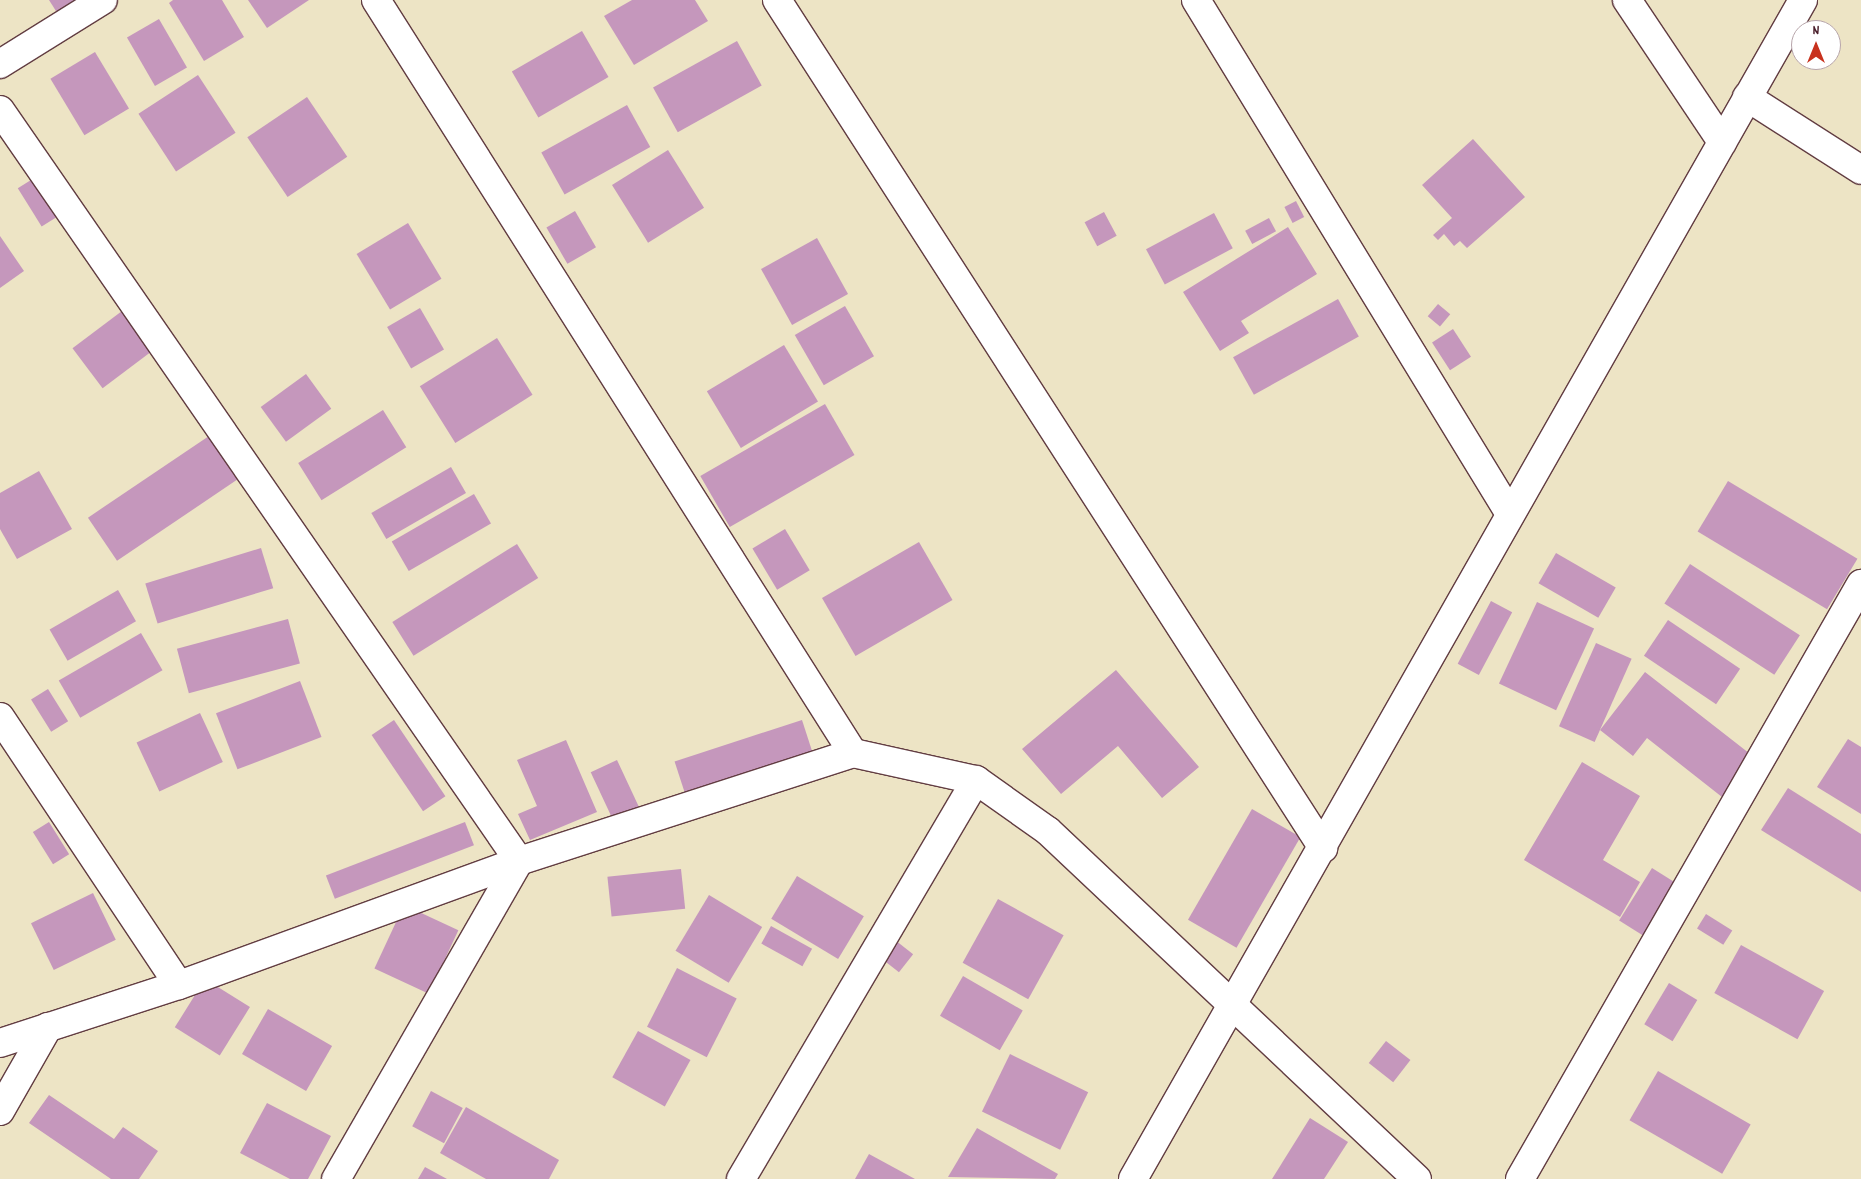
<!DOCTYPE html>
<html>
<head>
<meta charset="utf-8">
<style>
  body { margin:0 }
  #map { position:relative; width:1861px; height:1179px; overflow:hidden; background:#ede4c5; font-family:Dekko,sans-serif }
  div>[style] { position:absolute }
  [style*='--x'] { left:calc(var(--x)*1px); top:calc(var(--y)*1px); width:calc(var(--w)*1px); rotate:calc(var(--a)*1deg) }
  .building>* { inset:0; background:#c597bc; transform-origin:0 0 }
  .roads { filter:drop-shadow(1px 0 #623d42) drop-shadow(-1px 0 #623d42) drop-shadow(0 1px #623d42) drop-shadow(0 -1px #623d42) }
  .minor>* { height:28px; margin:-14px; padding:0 14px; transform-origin:14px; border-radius:14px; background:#fff }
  span { translate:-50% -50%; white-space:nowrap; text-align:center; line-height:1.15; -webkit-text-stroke:4px #fff; paint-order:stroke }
  .north { position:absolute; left:1791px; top:20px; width:50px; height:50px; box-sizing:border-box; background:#fff; border:1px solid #b7a5aa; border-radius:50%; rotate:0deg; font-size:14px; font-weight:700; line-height:20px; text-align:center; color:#4a1f2b }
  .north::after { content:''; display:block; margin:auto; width:18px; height:22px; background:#c8321e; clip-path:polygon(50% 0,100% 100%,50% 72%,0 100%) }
</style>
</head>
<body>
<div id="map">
  <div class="building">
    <div style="clip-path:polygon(49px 0,83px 0,61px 19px)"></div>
    <div style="clip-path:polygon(173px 0,222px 0,244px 37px,204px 61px,169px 3px)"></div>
    <div style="clip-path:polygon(248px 0,309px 0,267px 28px)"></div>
    <div style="clip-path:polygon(632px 0,695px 0,708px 21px,634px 65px,604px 16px)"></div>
    <div style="left:159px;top:19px;width:56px;height:37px;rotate:60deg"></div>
    <div style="left:582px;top:31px;width:53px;height:81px;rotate:60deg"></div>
    <div style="left:737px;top:41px;width:51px;height:96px;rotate:61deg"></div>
    <div style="left:95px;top:52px;width:66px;height:52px;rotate:59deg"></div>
    <div style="left:198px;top:75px;width:69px;height:71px;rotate:57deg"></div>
    <div style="left:307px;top:97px;width:72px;height:72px;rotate:56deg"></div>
    <div style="left:627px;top:105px;width:48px;height:98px;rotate:61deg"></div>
    <div style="clip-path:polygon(1473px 139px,1525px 197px,1467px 248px,1460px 241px,1454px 246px,1444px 234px,1438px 240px,1433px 235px,1452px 218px,1422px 185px)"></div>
    <div style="left:668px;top:150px;width:68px;height:66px;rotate:58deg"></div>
    <div style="left:39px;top:175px;width:45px;height:25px;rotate:58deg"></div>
    <div style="left:1296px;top:201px;width:18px;height:13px;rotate:63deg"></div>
    <div style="left:575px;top:211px;width:42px;height:33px;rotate:60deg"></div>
    <div style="left:1104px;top:212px;width:27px;height:22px;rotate:62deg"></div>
    <div style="left:1214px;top:213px;width:40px;height:77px;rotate:62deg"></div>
    <div style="left:1269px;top:218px;width:15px;height:27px;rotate:62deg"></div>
    <div style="left:408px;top:223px;width:65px;height:60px;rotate:59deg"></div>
    <div style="clip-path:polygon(1288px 227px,1317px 274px,1241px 321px,1249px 333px,1220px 351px,1183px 292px)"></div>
    <div style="clip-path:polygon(0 236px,24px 271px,0 288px)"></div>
    <div style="left:817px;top:238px;width:64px;height:64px;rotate:61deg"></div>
    <div style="left:1338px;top:299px;width:43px;height:120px;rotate:61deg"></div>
    <div style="left:1438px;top:304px;width:16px;height:16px;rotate:40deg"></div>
    <div style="left:845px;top:306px;width:58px;height:58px;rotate:60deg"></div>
    <div style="left:420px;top:308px;width:48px;height:38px;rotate:60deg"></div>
    <div style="left:122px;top:311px;width:50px;height:62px;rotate:53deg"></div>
    <div style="left:1453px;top:329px;width:33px;height:25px;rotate:57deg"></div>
    <div style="left:497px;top:338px;width:67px;height:91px;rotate:58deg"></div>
    <div style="left:784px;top:345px;width:66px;height:90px;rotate:59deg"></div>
    <div style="left:306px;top:374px;width:43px;height:56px;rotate:54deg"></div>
    <div style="left:825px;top:404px;width:59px;height:144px;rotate:60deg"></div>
    <div style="left:383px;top:410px;width:44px;height:100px;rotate:58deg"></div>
    <div style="left:209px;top:436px;width:52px;height:146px;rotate:56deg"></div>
    <div style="left:451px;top:467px;width:30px;height:92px;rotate:60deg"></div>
    <div style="clip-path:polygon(39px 471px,72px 529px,17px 559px,0 529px,0 493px)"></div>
    <div style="left:1728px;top:481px;width:151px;height:59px;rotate:31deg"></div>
    <div style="left:474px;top:494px;width:34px;height:95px;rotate:60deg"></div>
    <div style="left:785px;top:529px;width:48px;height:38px;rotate:59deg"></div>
    <div style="left:919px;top:542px;width:67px;height:112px;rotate:60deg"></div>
    <div style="left:517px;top:544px;width:40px;height:147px;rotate:58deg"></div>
    <div style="left:261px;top:548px;width:42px;height:121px;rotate:73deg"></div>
    <div style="left:1556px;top:553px;width:69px;height:35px;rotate:30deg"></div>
    <div style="left:1690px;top:564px;width:131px;height:47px;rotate:33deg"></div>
    <div style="left:118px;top:590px;width:36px;height:79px;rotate:60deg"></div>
    <div style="left:1491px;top:601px;width:24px;height:71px;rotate:28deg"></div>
    <div style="left:1537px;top:602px;width:63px;height:90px;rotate:25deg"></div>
    <div style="left:288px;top:619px;width:46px;height:115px;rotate:75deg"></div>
    <div style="left:1668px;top:620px;width:87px;height:43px;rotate:34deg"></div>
    <div style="left:141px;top:633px;width:43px;height:95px;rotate:60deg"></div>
    <div style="left:1596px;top:643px;width:39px;height:91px;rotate:24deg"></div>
    <div style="clip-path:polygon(1116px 670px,1199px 767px,1162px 798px,1118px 746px,1061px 794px,1022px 749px)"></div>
    <div style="clip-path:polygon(1645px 672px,1754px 757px,1722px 797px,1647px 738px,1633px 756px,1600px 730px)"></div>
    <div style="left:300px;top:681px;width:60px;height:90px;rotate:69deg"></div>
    <div style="left:48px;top:689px;width:38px;height:20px;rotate:58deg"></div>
    <div style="left:200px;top:713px;width:54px;height:70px;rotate:65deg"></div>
    <div style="left:394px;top:720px;width:92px;height:27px;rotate:56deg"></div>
    <div style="left:802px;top:720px;width:38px;height:134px;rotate:72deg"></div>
    <div style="clip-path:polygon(1848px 739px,1861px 747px,1861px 814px,1817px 787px)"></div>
    <div style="clip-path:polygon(566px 740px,597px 812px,530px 840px,518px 814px,537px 806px,517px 760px)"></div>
    <div style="left:617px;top:760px;width:55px;height:29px;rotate:65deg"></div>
    <div style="clip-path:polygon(1582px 762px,1640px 796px,1603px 860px,1640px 882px,1620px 917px,1524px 860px)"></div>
    <div style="clip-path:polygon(1788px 788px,1861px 834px,1861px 892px,1761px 830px)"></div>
    <div style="left:1252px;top:809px;width:56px;height:128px;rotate:30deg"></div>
    <div style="left:49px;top:822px;width:38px;height:19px;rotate:58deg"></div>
    <div style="left:465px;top:822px;width:25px;height:149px;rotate:69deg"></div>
    <div style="left:1652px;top:868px;width:31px;height:62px;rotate:32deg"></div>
    <div style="left:681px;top:869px;width:40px;height:74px;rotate:84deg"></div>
    <div style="left:797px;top:876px;width:78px;height:50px;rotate:31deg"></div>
    <div style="left:93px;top:893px;width:52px;height:69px;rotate:64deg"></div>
    <div style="left:709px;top:895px;width:62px;height:65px;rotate:31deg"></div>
    <div style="left:998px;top:899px;width:75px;height:73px;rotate:29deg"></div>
    <div style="left:404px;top:905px;width:60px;height:70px;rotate:25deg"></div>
    <div style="left:1706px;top:914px;width:31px;height:17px;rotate:32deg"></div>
    <div style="left:771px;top:926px;width:47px;height:20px;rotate:29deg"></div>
    <div style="left:895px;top:940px;width:23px;height:23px;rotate:38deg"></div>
    <div style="left:1741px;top:945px;width:95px;height:55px;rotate:29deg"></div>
    <div style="left:677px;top:968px;width:67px;height:66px;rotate:27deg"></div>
    <div style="left:963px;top:976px;width:69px;height:46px;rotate:30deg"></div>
    <div style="left:205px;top:979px;width:53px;height:57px;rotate:32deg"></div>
    <div style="left:1669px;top:983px;width:33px;height:48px;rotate:31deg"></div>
    <div style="left:268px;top:1009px;width:74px;height:52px;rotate:30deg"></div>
    <div style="left:638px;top:1031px;width:60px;height:53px;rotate:29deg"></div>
    <div style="left:1386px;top:1041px;width:31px;height:28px;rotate:38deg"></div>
    <div style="left:1010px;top:1054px;width:87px;height:64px;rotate:26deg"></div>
    <div style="left:1658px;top:1071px;width:107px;height:57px;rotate:30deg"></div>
    <div style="left:431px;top:1091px;width:36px;height:40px;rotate:28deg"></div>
    <div style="clip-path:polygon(49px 1095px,114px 1139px,123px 1127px,158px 1151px,139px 1179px,111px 1179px,29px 1123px)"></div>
    <div style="clip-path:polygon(267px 1103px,331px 1136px,308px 1179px,290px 1179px,240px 1153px)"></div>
    <div style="clip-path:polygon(466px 1107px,559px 1160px,549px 1179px,486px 1179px,440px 1153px)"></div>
    <div style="clip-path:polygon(1310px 1118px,1348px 1142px,1324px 1179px,1272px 1179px)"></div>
    <div style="clip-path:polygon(977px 1128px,1058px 1174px,1055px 1179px,948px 1177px)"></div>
    <div style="clip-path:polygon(869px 1154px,915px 1179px,855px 1179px)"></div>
    <div style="clip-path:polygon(425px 1167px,447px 1179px,418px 1179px)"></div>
  </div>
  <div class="roads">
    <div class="minor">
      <div style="--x:376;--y:0;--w:891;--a:57.65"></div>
      <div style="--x:777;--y:0;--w:1009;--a:57.22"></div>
      <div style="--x:1196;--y:0;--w:602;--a:58.58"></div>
      <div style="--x:1627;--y:0;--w:171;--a:56.2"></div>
      <div style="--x:0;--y:64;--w:121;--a:-31.9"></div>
      <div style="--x:1747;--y:97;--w:135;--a:32.6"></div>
      <div style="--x:0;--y:110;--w:913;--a:55.35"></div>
      <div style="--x:519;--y:861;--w:367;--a:119.9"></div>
      <div style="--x:0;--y:717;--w:322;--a:56.3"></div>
      <div style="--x:0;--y:1043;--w:188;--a:-18"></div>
      <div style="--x:179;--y:985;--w:362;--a:-20"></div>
      <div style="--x:519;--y:861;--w:351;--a:-17.9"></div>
      <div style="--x:853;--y:753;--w:126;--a:12.4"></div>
      <div style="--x:976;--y:780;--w:88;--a:35.3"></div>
      <div style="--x:1048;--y:831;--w:507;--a:43.32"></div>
      <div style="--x:0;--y:1111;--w:97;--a:-60.3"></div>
      <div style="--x:741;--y:1179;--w:463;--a:-59.5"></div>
      <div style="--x:1133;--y:1179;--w:1356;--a:-60.39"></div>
      <div style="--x:1520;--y:1179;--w:686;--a:-60.18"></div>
    </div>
  </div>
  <div class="north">N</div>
</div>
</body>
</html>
